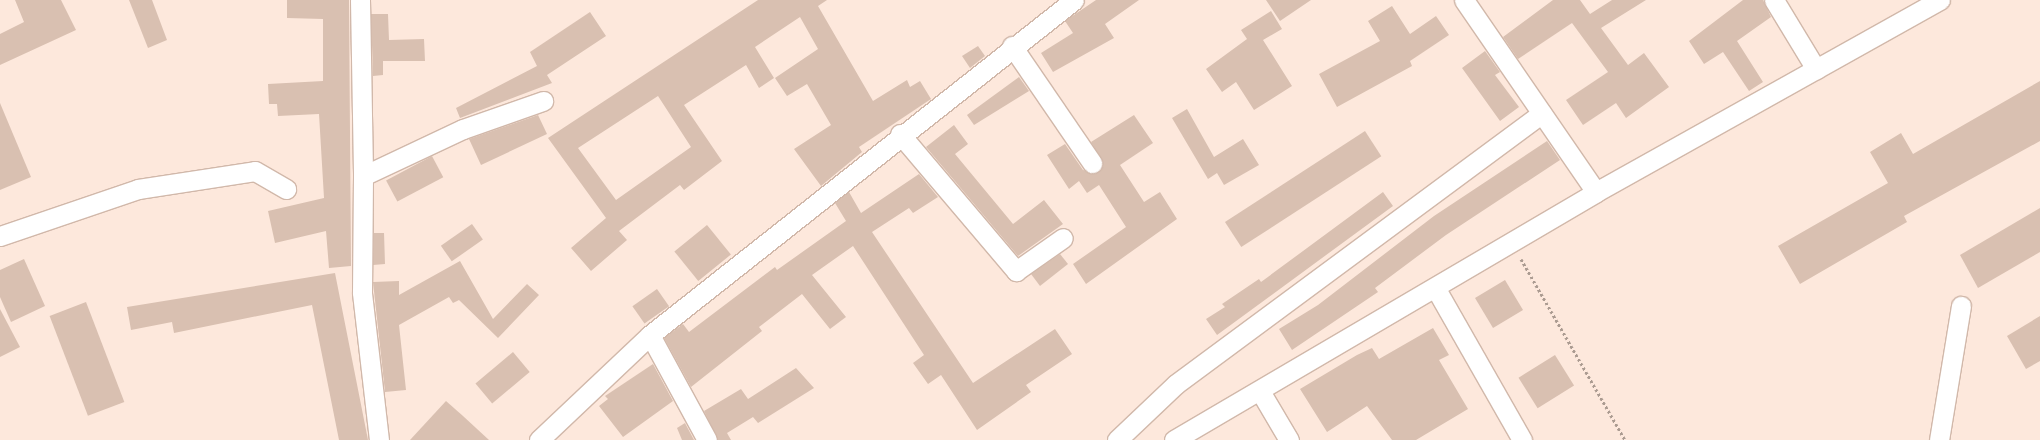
<!DOCTYPE html>
<html>
<head>
<meta charset="utf-8">
<style>
  body { margin:0 }
  #map { position:relative; width:2040px; height:440px; overflow:hidden; background:#fde8dc; font-family:"PT Sans",sans-serif }
  div>[style] { position:absolute }
  [style*='--x'] { left:calc(var(--x)*1px); top:calc(var(--y)*1px); width:calc(var(--w)*1px); rotate:calc(var(--a)*1deg) }
  .building>* { inset:0; background:#d9c0b1; transform-origin:0 0 }
  .path>* { height:3px; margin-top:-1.5px; transform-origin:0; background:repeating-linear-gradient(90deg,#ab9b91 0 2.5px,transparent 0 5px) }
  .roads { filter:drop-shadow(1px 0 #d1b8aa) drop-shadow(-1px 0 #d1b8aa) drop-shadow(0 1px #d1b8aa) drop-shadow(0 -1px #d1b8aa) }
  .minor>* { height:19px; margin:-9.5px; padding:0 9.5px; transform-origin:9.5px; border-radius:9.5px; background:#fff }
  span { translate:-50% -50%; white-space:nowrap; text-align:center; line-height:1.15; -webkit-text-stroke:5px #fff; paint-order:stroke }
</style>
</head>
<body>
<div id="map">
  <div class="building">
    <div style="clip-path:polygon(15px 0,61px 0,76px 30px,0 65px,0 34px,24px 22px)"></div>
    <div style="clip-path:polygon(129px 0,152px 0,167px 40px,148px 48px)"></div>
    <div style="clip-path:polygon(287px 0,349px 0,351px 266px,329px 268px,326px 231px,275px 243px,268px 211px,324px 198px,319px 114px,278px 116px,277px 104px,269px 104px,268px 84px,323px 81px,323px 19px,287px 18px)"></div>
    <div style="clip-path:polygon(evenodd,758px 0,827px 0,818px 6px,873px 101px,907px 80px,910px 87px,920px 81px,931px 99px,859px 147px,862px 152px,821px 186px,794px 149px,831px 125px,807px 84px,787px 96px,775px 78px,818px 49px,800px 17px,755px 47px,774px 78px,759px 88px,746px 65px,684px 105px,722px 161px,684px 190px,680px 185px,619px 231px,627px 240px,591px 271px,571px 248px,606px 218px,548px 138px,758px 0,658px 96px,691px 147px,616px 200px,578px 148px,658px 96px)"></div>
    <div style="clip-path:polygon(1096px 0,1139px 0,1105px 24px,1114px 38px,1053px 72px,1041px 53px,1073px 33px,1065px 21px)"></div>
    <div style="clip-path:polygon(1266px 0,1311px 0,1280px 21px)"></div>
    <div style="clip-path:polygon(1553px 0,1580px 0,1590px 14px,1612px 0,1646px 0,1601px 28px,1628px 65px,1644px 53px,1669px 87px,1626px 118px,1616px 103px,1583px 125px,1566px 100px,1608px 72px,1572px 23px,1518px 59px,1503px 37px)"></div>
    <div style="clip-path:polygon(1743px 0,1763px 0,1771px 17px,1737px 41px,1763px 82px,1749px 91px,1723px 52px,1704px 64px,1689px 41px)"></div>
    <div style="clip-path:polygon(1392px 6px,1410px 34px,1436px 16px,1449px 35px,1410px 61px,1412px 66px,1337px 107px,1319px 74px,1380px 41px,1368px 21px)"></div>
    <div style="clip-path:polygon(1271px 11px,1282px 29px,1263px 40px,1292px 86px,1254px 110px,1236px 82px,1222px 92px,1206px 69px,1247px 39px,1241px 30px)"></div>
    <div style="clip-path:polygon(590px 12px,606px 36px,547px 75px,552px 83px,460px 118px,456px 108px,537px 66px,530px 52px)"></div>
    <div style="clip-path:polygon(371px 14px,388px 14px,389px 40px,424px 39px,425px 61px,383px 61px,383px 75px,373px 76px)"></div>
    <div style="clip-path:polygon(978px 46px,985px 56px,970px 68px,962px 56px)"></div>
    <div style="clip-path:polygon(1485px 51px,1500px 72px,1495px 75px,1519px 107px,1500px 121px,1462px 68px)"></div>
    <div style="clip-path:polygon(1019px 77px,1029px 91px,974px 125px,967px 115px)"></div>
    <div style="clip-path:polygon(2040px 81px,2040px 141px,1904px 216px,1907px 222px,1800px 284px,1778px 246px,1888px 183px,1870px 152px,1901px 133px,1913px 154px)"></div>
    <div style="clip-path:polygon(0 103px,31px 177px,0 190px)"></div>
    <div style="clip-path:polygon(1187px 109px,1214px 157px,1243px 139px,1259px 165px,1224px 185px,1217px 173px,1208px 179px,1172px 118px)"></div>
    <div style="clip-path:polygon(538px 115px,547px 134px,481px 165px,469px 139px)"></div>
    <div style="clip-path:polygon(1134px 115px,1153px 143px,1120px 165px,1144px 202px,1160px 192px,1177px 219px,1086px 284px,1073px 264px,1126px 227px,1099px 185px,1087px 193px,1079px 181px,1069px 189px,1047px 155px,1065px 144px,1083px 170px,1098px 173px,1103px 162px,1091px 142px)"></div>
    <div style="clip-path:polygon(954px 125px,968px 144px,955px 154px,1013px 224px,1044px 200px,1063px 224px,1018px 256px,926px 147px)"></div>
    <div style="left:1365px;top:131px;width:30px;height:167px;rotate:57deg"></div>
    <div style="clip-path:polygon(1547px 141px,1560px 160px,1446px 235px,1375px 288px,1378px 292px,1292px 350px,1279px 329px,1318px 305px,1434px 216px)"></div>
    <div style="left:432px;top:156px;width:24px;height:52px;rotate:62deg"></div>
    <div style="clip-path:polygon(919px 174px,938px 197px,913px 213px,909px 208px,872px 232px,973px 383px,1055px 329px,1072px 354px,1026px 385px,1031px 392px,977px 430px,941px 375px,928px 384px,913px 363px,924px 355px,853px 246px,812px 275px,846px 317px,830px 329px,802px 294px,759px 327px,762px 331px,691px 387px,664px 338px,683px 324px,689px 332px,775px 267px,777px 270px,846px 221px,835px 203px,849px 192px,861px 213px)"></div>
    <div style="clip-path:polygon(1383px 192px,1393px 206px,1217px 335px,1206px 319px,1225px 307px,1222px 304px,1259px 279px,1261px 282px)"></div>
    <div style="clip-path:polygon(2040px 208px,2040px 252px,1978px 288px,1960px 255px)"></div>
    <div style="left:472px;top:224px;width:19px;height:38px;rotate:55deg"></div>
    <div style="left:707px;top:225px;width:38px;height:42px;rotate:51deg"></div>
    <div style="clip-path:polygon(374px 233px,384px 233px,385px 264px,373px 265px)"></div>
    <div style="clip-path:polygon(1060px 254px,1068px 264px,1040px 286px,1031px 274px)"></div>
    <div style="clip-path:polygon(24px 259px,45px 306px,11px 322px,0 297px,0 270px)"></div>
    <div style="clip-path:polygon(460px 261px,493px 319px,527px 284px,539px 295px,498px 338px,459px 300px,453px 303px,449px 297px,399px 325px,406px 390px,385px 392px,373px 282px,399px 281px,399px 295px)"></div>
    <div style="clip-path:polygon(335px 273px,368px 440px,339px 440px,312px 305px,174px 333px,172px 322px,131px 330px,127px 307px)"></div>
    <div style="left:1505px;top:280px;width:35px;height:35px;rotate:59deg"></div>
    <div style="left:657px;top:289px;width:21px;height:30px;rotate:55deg"></div>
    <div style="left:86px;top:302px;width:107px;height:39px;rotate:69deg"></div>
    <div style="clip-path:polygon(0 309px,20px 347px,0 357px)"></div>
    <div style="clip-path:polygon(2040px 316px,2040px 361px,2026px 369px,2007px 336px)"></div>
    <div style="clip-path:polygon(1433px 328px,1449px 355px,1439px 360px,1468px 409px,1416px 440px,1392px 440px,1367px 406px,1327px 432px,1300px 389px,1357px 355px,1372px 348px,1379px 359px)"></div>
    <div style="left:513px;top:352px;width:26px;height:49px;rotate:50deg"></div>
    <div style="left:1555px;top:355px;width:36px;height:43px;rotate:58deg"></div>
    <div style="clip-path:polygon(653px 364px,673px 401px,623px 437px,599px 406px,608px 399px,605px 396px)"></div>
    <div style="clip-path:polygon(796px 368px,814px 388px,758px 423px,753px 417px,727px 433px,731px 440px,718px 440px,704px 411px,741px 389px,748px 399px)"></div>
    <div style="clip-path:polygon(446px 401px,463px 416px,489px 440px,410px 440px)"></div>
    <div style="clip-path:polygon(685px 423px,694px 440px,682px 440px,677px 428px)"></div>
  </div>
  <div class="path">
    <div style="--x:1521;--y:259;--w:209;--a:60.1"></div>
  </div>
  <div class="roads">
    <div class="minor">
      <div style="--x:360;--y:0;--w:176;--a:89"></div>
      <div style="--x:1464;--y:0;--w:233;--a:55.5"></div>
      <div style="--x:1774;--y:0;--w:81;--a:58.7"></div>
      <div style="--x:1012;--y:46;--w:142;--a:55.6"></div>
      <div style="--x:900;--y:134;--w:180;--a:49.7"></div>
      <div style="--x:1016;--y:271;--w:57;--a:-35.1"></div>
      <div style="--x:0;--y:236;--w:146;--a:-18.8"></div>
      <div style="--x:138;--y:189;--w:118;--a:-8.7"></div>
      <div style="--x:255;--y:171;--w:36;--a:30"></div>
      <div style="--x:1436;--y:289;--w:174;--a:60.3"></div>
      <div style="--x:650;--y:335;--w:119;--a:61.5"></div>
      <div style="--x:1260;--y:391;--w:57;--a:59.4"></div>
      <div style="--x:379;--y:440;--w:149;--a:-96.6"></div>
      <div style="--x:362;--y:292;--w:116;--a:-89.5"></div>
      <div style="--x:363;--y:176;--w:110;--a:-25.2"></div>
      <div style="--x:463;--y:129;--w:85;--a:-19.3"></div>
      <div style="--x:539;--y:440;--w:153;--a:-43.4"></div>
      <div style="--x:650;--y:335;--w:540;--a:-38.31"></div>
      <div style="--x:1117;--y:440;--w:81;--a:-43.5"></div>
      <div style="--x:1176;--y:384;--w:455;--a:-36.5"></div>
      <div style="--x:1174;--y:440;--w:489;--a:-30.4"></div>
      <div style="--x:1596;--y:192;--w:394;--a:-29.2"></div>
      <div style="--x:1939;--y:440;--w:136;--a:-80.7"></div>
    </div>
  </div>
</div>
</body>
</html>
